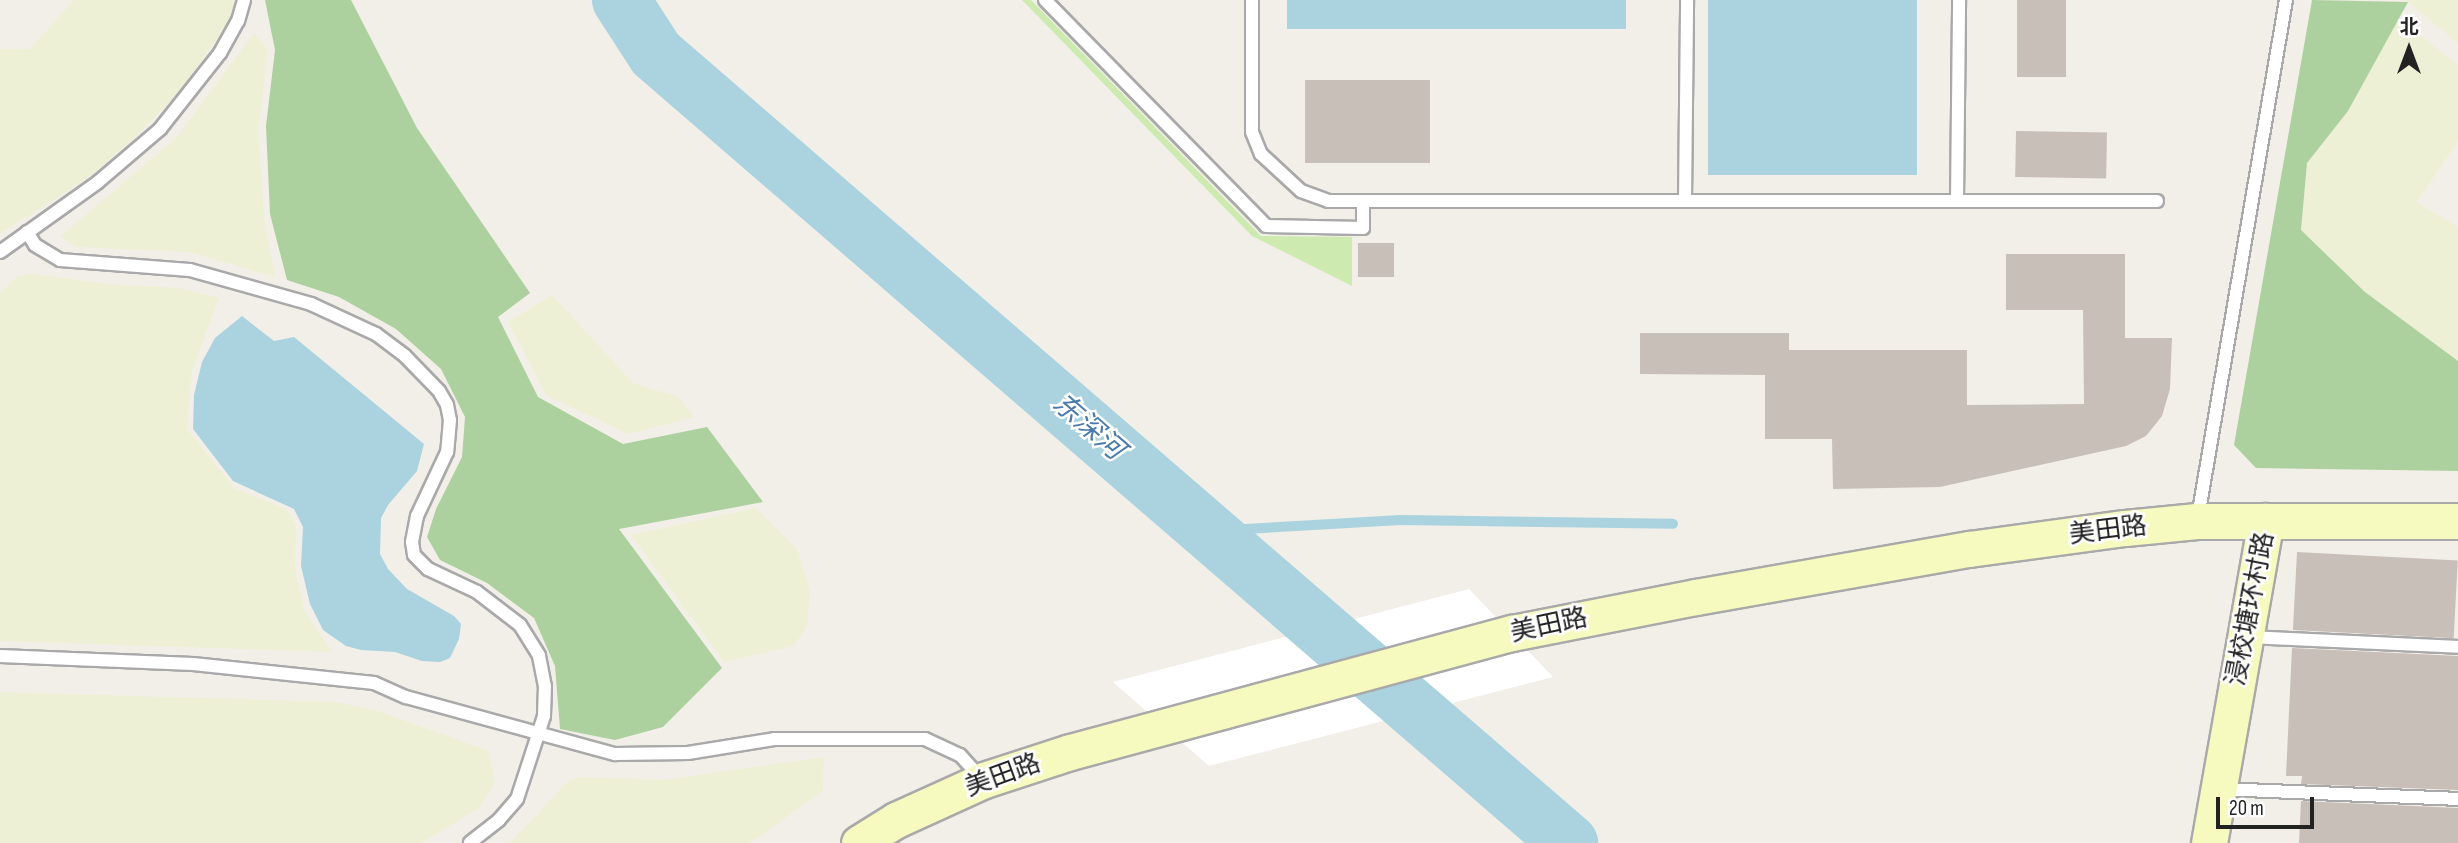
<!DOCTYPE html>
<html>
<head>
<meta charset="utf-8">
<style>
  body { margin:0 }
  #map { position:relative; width:2458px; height:843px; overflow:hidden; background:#f2efe9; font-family:"Sofia Sans Condensed","Noto Sans SC",sans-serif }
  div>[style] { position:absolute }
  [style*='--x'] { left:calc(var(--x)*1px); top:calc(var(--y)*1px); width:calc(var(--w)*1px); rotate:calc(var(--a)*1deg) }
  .farmland>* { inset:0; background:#eef0d5 }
  .grass>* { inset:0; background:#cdebb0 }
  .forest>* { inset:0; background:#add19e }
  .water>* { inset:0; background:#aad3df; transform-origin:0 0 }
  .pier>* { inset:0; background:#fff }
  .stream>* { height:10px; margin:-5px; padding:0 5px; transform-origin:5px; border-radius:5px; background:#aad3df }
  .river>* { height:58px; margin:-29px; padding:0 29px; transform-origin:29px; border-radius:29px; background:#aad3df }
  .building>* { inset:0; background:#c7bfb8; transform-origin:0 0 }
  .roads { filter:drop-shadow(2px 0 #a9a9a9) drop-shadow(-2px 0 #a9a9a9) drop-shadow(0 2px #a9a9a9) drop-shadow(0 -2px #a9a9a9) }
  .lane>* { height:12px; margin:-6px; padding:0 6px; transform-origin:6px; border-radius:6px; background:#fff }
  .secondary>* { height:35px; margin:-17.5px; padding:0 17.5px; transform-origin:17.5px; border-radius:17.5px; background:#f7fabf }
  span { translate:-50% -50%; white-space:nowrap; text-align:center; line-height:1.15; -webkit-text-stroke:5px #fff; paint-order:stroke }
  .street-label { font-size:26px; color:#222 }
  .water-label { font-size:28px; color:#4a7aab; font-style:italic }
  .north { position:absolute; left:2374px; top:14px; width:70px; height:70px; -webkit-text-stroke:5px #fff; paint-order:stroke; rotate:0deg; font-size:19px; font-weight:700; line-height:28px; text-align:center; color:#222 }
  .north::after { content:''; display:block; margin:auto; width:24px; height:32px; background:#222; clip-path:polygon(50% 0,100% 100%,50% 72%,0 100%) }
  .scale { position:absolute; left:2216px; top:797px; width:98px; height:32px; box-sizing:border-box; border:4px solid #222; border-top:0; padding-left:9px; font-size:21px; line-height:24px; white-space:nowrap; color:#222; -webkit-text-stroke:5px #fff; paint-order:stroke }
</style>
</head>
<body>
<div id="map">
  <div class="farmland">
    <div style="clip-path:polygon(74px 0,234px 0,233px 14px,214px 43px,181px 89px,141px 132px,89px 177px,0 234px,0 49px,30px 49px)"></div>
    <div style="clip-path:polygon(2406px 0,2458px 0,2458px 43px,2408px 2px)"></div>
    <div style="clip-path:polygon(2399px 18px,2458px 65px,2458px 141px,2417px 202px,2458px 227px,2458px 361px,2365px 292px,2301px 230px,2307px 163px,2348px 111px)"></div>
    <div style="clip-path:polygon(254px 33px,268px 50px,258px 131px,264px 217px,275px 277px,189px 252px,75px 247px,61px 236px,177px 137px)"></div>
    <div style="clip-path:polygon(34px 274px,108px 284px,179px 288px,219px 298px,192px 371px,187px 429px,234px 488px,286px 509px,296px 525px,295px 569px,305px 612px,332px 652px,0 641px,0 293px,17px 276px)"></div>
    <div style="clip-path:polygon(552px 295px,633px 383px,678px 397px,694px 417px,628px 434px,547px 396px,508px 322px)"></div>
    <div style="clip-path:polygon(755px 508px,798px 551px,810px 591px,807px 627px,793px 646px,724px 662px,631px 535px)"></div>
    <div style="clip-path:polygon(0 692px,336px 702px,378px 711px,489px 751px,495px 783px,478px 809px,421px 843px,0 843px)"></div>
    <div style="clip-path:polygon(824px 757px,823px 791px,750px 843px,510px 843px,569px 780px,579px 777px,663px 780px)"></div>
  </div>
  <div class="grass">
    <div style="clip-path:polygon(1022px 0,1031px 0,1261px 236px,1352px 237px,1352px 286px,1252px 236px)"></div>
  </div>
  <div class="forest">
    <div style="clip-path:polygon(265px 0,351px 0,417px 128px,530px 293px,498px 317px,538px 397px,623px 444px,707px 427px,763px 502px,619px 529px,722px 668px,663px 727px,615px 740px,560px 729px,555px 666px,534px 618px,487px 583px,440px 560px,427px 537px,436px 509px,462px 457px,465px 417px,441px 369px,396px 329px,339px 297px,287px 280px,270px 214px,266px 126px,275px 50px)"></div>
    <div style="clip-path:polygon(2312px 0,2408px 2px,2348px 111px,2307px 163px,2301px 230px,2365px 292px,2458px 361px,2458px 471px,2256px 468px,2234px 445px)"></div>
  </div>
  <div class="water">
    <div style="left:1287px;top:0;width:339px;height:29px"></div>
    <div style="left:1708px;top:0;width:209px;height:175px"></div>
    <div style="clip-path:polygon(242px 316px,274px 341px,294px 337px,424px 444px,417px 471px,388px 505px,381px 518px,380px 554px,388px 569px,407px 589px,454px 616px,461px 624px,459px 639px,450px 658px,440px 662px,422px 661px,395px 652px,361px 650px,346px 646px,323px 630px,310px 604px,301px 566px,303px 527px,294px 509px,233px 481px,193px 429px,194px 395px,202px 362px,215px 338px)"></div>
  </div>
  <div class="pier">
    <div style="clip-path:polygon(1469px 589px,1553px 677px,1209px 766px,1113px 682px)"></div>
  </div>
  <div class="stream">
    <div style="--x:1210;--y:531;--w:191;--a:-3.3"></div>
    <div style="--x:1401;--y:520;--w:272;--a:0.8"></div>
  </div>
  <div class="river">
    <div style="--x:621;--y:0;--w:64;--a:57.1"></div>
    <div style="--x:656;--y:54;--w:1207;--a:40.83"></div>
  </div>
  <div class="building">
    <div style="left:2017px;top:0;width:49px;height:77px"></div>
    <div style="left:1305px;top:80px;width:125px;height:83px"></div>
    <div style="left:2016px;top:131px;width:91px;height:46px;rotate:1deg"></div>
    <div style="left:1358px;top:243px;width:36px;height:34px"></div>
    <div style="clip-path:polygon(2006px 254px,2125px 254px,2125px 338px,2172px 338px,2170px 389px,2162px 416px,2146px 436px,2126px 446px,1940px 487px,1833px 489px,1832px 439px,1765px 439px,1765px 375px,1640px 374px,1640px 333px,1789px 333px,1789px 350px,1967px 350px,1967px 405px,2084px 404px,2083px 310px,2006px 310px)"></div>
    <div style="left:2297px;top:552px;width:161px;height:78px;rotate:3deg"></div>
    <div style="clip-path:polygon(2292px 648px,2458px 656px,2458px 790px,2301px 784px,2302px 776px,2286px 776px)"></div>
    <div style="clip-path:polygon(2301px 801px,2458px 808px,2458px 843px,2299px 843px)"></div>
  </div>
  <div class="roads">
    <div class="lane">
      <div style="--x:1045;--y:0;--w:316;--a:45.6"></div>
      <div style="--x:1266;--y:226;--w:97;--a:1.2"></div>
      <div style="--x:1363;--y:228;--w:27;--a:-90"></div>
      <div style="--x:1252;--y:0;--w:132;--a:90"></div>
      <div style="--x:1252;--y:132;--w:24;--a:68"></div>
      <div style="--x:1261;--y:154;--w:54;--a:42.8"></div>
      <div style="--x:1301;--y:191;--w:29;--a:20"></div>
      <div style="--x:1328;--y:201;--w:829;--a:0"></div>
      <div style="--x:1685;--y:201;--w:201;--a:-89.4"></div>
      <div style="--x:1957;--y:201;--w:201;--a:-89.4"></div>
      <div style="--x:27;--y:232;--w:15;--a:58"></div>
      <div style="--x:35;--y:245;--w:29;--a:31"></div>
      <div style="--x:60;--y:260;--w:130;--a:4.4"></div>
      <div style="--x:190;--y:270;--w:126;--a:15.7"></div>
      <div style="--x:311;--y:304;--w:72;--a:24.8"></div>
      <div style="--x:376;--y:334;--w:36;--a:37"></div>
      <div style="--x:405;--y:356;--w:49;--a:45.8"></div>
      <div style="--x:439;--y:391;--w:16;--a:60"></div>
      <div style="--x:447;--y:405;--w:15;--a:79"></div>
      <div style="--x:450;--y:420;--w:32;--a:95"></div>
      <div style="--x:447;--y:452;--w:71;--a:115.1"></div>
      <div style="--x:417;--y:516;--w:26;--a:101"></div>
      <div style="--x:412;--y:542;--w:13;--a:81"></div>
      <div style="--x:414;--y:555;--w:20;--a:45"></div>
      <div style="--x:428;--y:569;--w:54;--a:25.1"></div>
      <div style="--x:477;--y:592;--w:54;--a:37.5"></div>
      <div style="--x:520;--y:625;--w:36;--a:58"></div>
      <div style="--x:539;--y:656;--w:31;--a:79"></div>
      <div style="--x:545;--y:686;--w:30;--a:92"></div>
      <div style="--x:544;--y:716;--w:87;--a:108"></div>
      <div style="--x:517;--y:799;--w:28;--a:131"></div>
      <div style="--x:499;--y:820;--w:37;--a:142"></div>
      <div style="--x:0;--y:252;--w:120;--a:-35.5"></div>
      <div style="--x:98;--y:182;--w:82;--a:-40.5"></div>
      <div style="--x:160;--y:129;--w:97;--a:-51.7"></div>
      <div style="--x:220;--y:53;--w:37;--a:-61"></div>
      <div style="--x:238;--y:21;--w:22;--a:-74"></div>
      <div style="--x:2198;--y:517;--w:524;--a:-80.34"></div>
      <div style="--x:2249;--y:637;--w:209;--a:2.7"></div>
      <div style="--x:0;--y:656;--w:193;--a:2.4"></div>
      <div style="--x:193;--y:664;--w:182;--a:6"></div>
      <div style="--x:374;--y:683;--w:35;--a:24"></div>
      <div style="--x:406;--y:697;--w:217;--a:15.3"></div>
      <div style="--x:615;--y:754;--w:73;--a:-0.8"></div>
      <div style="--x:688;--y:753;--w:87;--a:-9.2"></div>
      <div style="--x:774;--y:739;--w:151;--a:0"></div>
      <div style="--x:925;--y:739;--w:38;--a:25"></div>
      <div style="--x:960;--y:755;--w:31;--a:48"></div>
      <div style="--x:2221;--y:789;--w:237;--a:2.4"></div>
    </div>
    <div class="secondary">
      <div style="--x:859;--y:843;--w:44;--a:-31.9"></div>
      <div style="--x:896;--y:820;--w:97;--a:-24.4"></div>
      <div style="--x:984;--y:780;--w:90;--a:-18"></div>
      <div style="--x:1070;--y:752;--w:458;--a:-15.1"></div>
      <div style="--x:1512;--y:633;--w:187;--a:-11.1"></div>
      <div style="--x:1696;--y:597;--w:277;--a:-10"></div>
      <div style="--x:1969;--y:549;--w:157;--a:-7.7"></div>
      <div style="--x:2125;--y:528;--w:72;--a:-5.6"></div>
      <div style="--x:2197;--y:521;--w:69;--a:0"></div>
      <div style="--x:2209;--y:843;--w:327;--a:-80"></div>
      <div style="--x:2266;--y:521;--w:192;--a:0"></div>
    </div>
  </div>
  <div class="street-label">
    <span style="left:2108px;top:531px;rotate:-7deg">美田路</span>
    <span style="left:2251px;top:609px;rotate:-79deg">浸校塘环村路</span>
    <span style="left:1549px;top:626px;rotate:-12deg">美田路</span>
    <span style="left:1003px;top:776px;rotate:-20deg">美田路</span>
  </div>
  <div class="water-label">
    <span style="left:1088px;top:427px;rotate:41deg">东深河</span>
  </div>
  <div class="north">北</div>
  <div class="scale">20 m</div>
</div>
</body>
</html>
